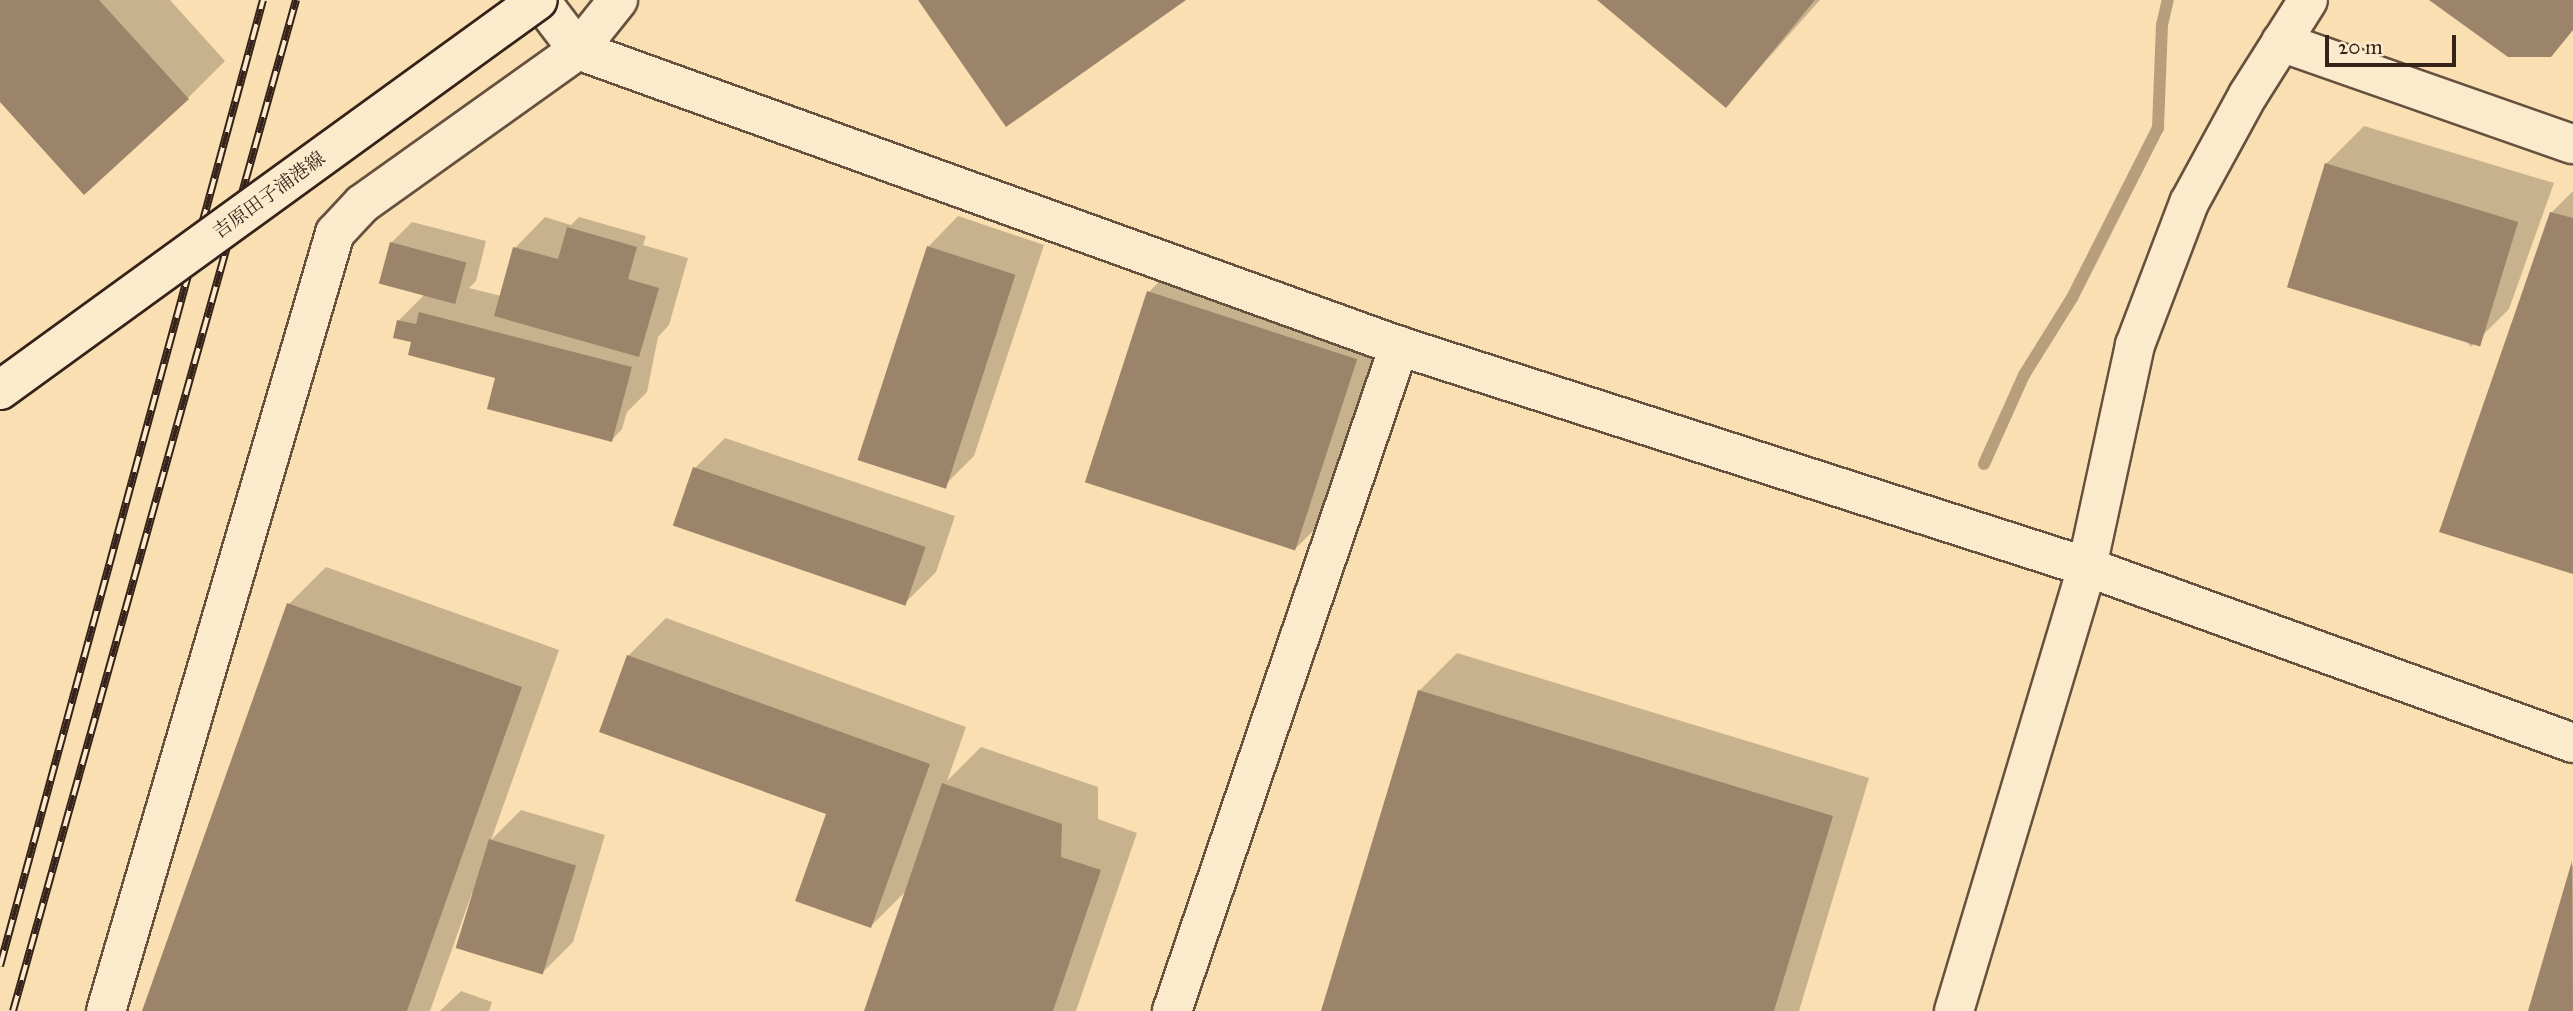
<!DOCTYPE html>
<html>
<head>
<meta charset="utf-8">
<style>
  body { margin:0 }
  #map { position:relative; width:2573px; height:1011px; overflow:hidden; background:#fadfb2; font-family:"IM FELL Great Primer","Noto Serif JP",serif }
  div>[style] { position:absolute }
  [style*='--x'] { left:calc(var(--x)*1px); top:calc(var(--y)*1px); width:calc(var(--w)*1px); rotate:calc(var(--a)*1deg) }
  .shadow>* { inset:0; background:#0003 }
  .stream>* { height:12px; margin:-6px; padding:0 6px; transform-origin:6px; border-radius:6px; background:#b79f7e }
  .building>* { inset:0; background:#9b8469; transform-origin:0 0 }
  .roads { filter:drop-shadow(2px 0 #66513f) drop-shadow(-2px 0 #66513f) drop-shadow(0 2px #66513f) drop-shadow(0 -2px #66513f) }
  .minor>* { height:38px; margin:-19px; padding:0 19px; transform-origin:19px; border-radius:19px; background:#fceacd }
  .tertiary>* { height:38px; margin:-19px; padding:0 19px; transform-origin:19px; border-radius:19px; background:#fceacd }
  .rail>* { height:8px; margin-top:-4px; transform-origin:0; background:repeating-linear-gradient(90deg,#fceacd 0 16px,#352219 0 32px); box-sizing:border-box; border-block:2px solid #352219 }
  .bridges { filter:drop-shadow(2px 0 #352219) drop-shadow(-2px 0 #352219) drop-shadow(0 2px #352219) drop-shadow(0 -2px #352219) }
  .secondary-bridge>* { height:38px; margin:-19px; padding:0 19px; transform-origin:19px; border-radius:19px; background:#fceacd }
  span { translate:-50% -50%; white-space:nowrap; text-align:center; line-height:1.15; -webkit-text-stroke:5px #fceacd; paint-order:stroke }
  .street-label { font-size:19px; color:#352219 }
  .scale { position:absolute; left:2325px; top:35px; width:131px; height:32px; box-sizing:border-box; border:4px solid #352219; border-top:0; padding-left:9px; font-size:21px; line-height:24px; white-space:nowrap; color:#352219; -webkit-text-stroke:5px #fceacd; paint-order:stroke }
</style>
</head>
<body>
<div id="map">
  <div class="shadow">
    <div style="clip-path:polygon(0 0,170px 0,225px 61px,188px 98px,0 100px)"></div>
    <div style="clip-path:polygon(1600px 0,1820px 0,1726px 106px)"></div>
    <div style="clip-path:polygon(2364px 126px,2554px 183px,2509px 309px,2471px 347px,2326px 164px)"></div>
    <div style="clip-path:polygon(2573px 191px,2573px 573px,2551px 213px)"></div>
    <div style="clip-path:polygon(958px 216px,1044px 245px,974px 456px,944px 486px,928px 247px)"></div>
    <div style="clip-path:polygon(545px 217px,571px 225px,579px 217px,646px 236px,643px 245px,688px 258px,669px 325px,658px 337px,647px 392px,627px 412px,622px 429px,612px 440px,497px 377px,414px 341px,399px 320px,425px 294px,391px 243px,412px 222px,486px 241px,476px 281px,469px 288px,501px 296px,515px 248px)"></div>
    <div style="clip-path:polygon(1186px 254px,1393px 322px,1333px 511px,1296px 548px,1149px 292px)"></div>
    <div style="clip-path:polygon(725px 438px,955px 516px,936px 572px,906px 602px,695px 468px)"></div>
    <div style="clip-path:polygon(326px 567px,559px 650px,491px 840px,521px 810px,605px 835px,573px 942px,543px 972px,472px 893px,430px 1011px,144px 1011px,289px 604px)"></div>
    <div style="clip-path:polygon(666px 618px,966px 727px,947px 781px,981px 747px,1098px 787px,1098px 819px,1137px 833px,1076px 1011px,866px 1011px,908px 889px,871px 926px,828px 813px,628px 656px)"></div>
    <div style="clip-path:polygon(1457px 653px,1869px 778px,1799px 1011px,1323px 1011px,1419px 691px)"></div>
    <div style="clip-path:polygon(2573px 864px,2573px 1011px,2530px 1011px)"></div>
    <div style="clip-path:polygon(461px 991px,492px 1002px,489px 1011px,440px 1011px)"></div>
  </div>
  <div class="stream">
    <div style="--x:1984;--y:464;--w:98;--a:-65.8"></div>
    <div style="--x:2024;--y:375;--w:91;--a:-58.1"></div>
    <div style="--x:2072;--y:298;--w:191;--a:-63.2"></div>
    <div style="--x:2158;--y:128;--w:103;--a:-87.8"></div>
    <div style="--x:2162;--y:25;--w:26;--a:-77"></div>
  </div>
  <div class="building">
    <div style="clip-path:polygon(0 0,99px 0,189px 99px,84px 195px,0 102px)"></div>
    <div style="clip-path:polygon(918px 0,1186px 0,1006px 127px)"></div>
    <div style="clip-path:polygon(1597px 0,1815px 0,1726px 108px)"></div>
    <div style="clip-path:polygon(2429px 0,2573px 0,2573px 30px,2551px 57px,2508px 57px)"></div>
    <div style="left:2325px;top:163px;width:202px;height:130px;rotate:17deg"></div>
    <div style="clip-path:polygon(2550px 212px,2573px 218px,2573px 574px,2439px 532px)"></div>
    <div style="clip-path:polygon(567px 227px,637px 247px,628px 279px,659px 288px,639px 357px,494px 316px,513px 247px,558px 259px)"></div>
    <div style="left:390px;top:242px;width:79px;height:43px;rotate:15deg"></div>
    <div style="left:927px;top:246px;width:93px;height:225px;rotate:18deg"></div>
    <div style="left:1147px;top:291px;width:221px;height:201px;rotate:18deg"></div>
    <div style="clip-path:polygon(419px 312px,632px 367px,612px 442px,487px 409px,495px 378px,408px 355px,411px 342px,393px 338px,397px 320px,416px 324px)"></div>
    <div style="left:693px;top:467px;width:246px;height:62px;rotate:19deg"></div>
    <div style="clip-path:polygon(287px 603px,522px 687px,407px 1011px,142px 1011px)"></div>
    <div style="clip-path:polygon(627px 655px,930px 764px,871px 928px,795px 901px,826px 814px,599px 732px)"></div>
    <div style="clip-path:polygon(1418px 690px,1833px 816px,1774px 1011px,1321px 1011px)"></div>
    <div style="clip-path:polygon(942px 783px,1062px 824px,1061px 857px,1101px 870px,1053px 1011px,864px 1011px)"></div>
    <div style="left:489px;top:839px;width:91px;height:114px;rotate:17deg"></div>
    <div style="clip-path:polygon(2572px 861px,2573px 1011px,2528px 1011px)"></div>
  </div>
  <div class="roads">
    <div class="minor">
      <div style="--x:1172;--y:1011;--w:703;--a:-71.15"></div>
    </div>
    <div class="tertiary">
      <div style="--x:540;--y:0;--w:63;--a:52.8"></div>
      <div style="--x:578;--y:50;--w:873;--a:19.83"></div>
      <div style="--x:1399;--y:346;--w:723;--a:17.81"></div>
      <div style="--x:2087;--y:567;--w:517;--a:19.91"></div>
      <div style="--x:2281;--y:42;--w:309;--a:19.3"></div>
      <div style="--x:106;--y:1011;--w:811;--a:-73.6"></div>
      <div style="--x:335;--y:233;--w:40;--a:-47"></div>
      <div style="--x:362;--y:204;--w:265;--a:-35.5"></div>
      <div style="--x:578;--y:50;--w:64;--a:-51.3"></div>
      <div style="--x:1954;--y:1011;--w:463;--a:-73.3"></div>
      <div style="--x:2087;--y:567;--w:227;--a:-77.8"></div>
      <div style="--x:2135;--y:345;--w:152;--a:-69.2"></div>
      <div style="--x:2189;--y:203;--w:123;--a:-61.4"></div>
      <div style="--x:2248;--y:95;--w:112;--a:-57.7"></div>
    </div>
  </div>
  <div class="rail">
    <div style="--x:0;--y:966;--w:1001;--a:-74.77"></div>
    <div style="--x:13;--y:1011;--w:1050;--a:-74.36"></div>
  </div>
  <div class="bridges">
    <div class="secondary-bridge">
      <div style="--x:0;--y:390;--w:664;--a:-35.94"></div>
    </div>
  </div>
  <div class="street-label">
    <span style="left:269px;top:195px;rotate:-36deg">吉原田子浦港線</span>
  </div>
  <div class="scale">20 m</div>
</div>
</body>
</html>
